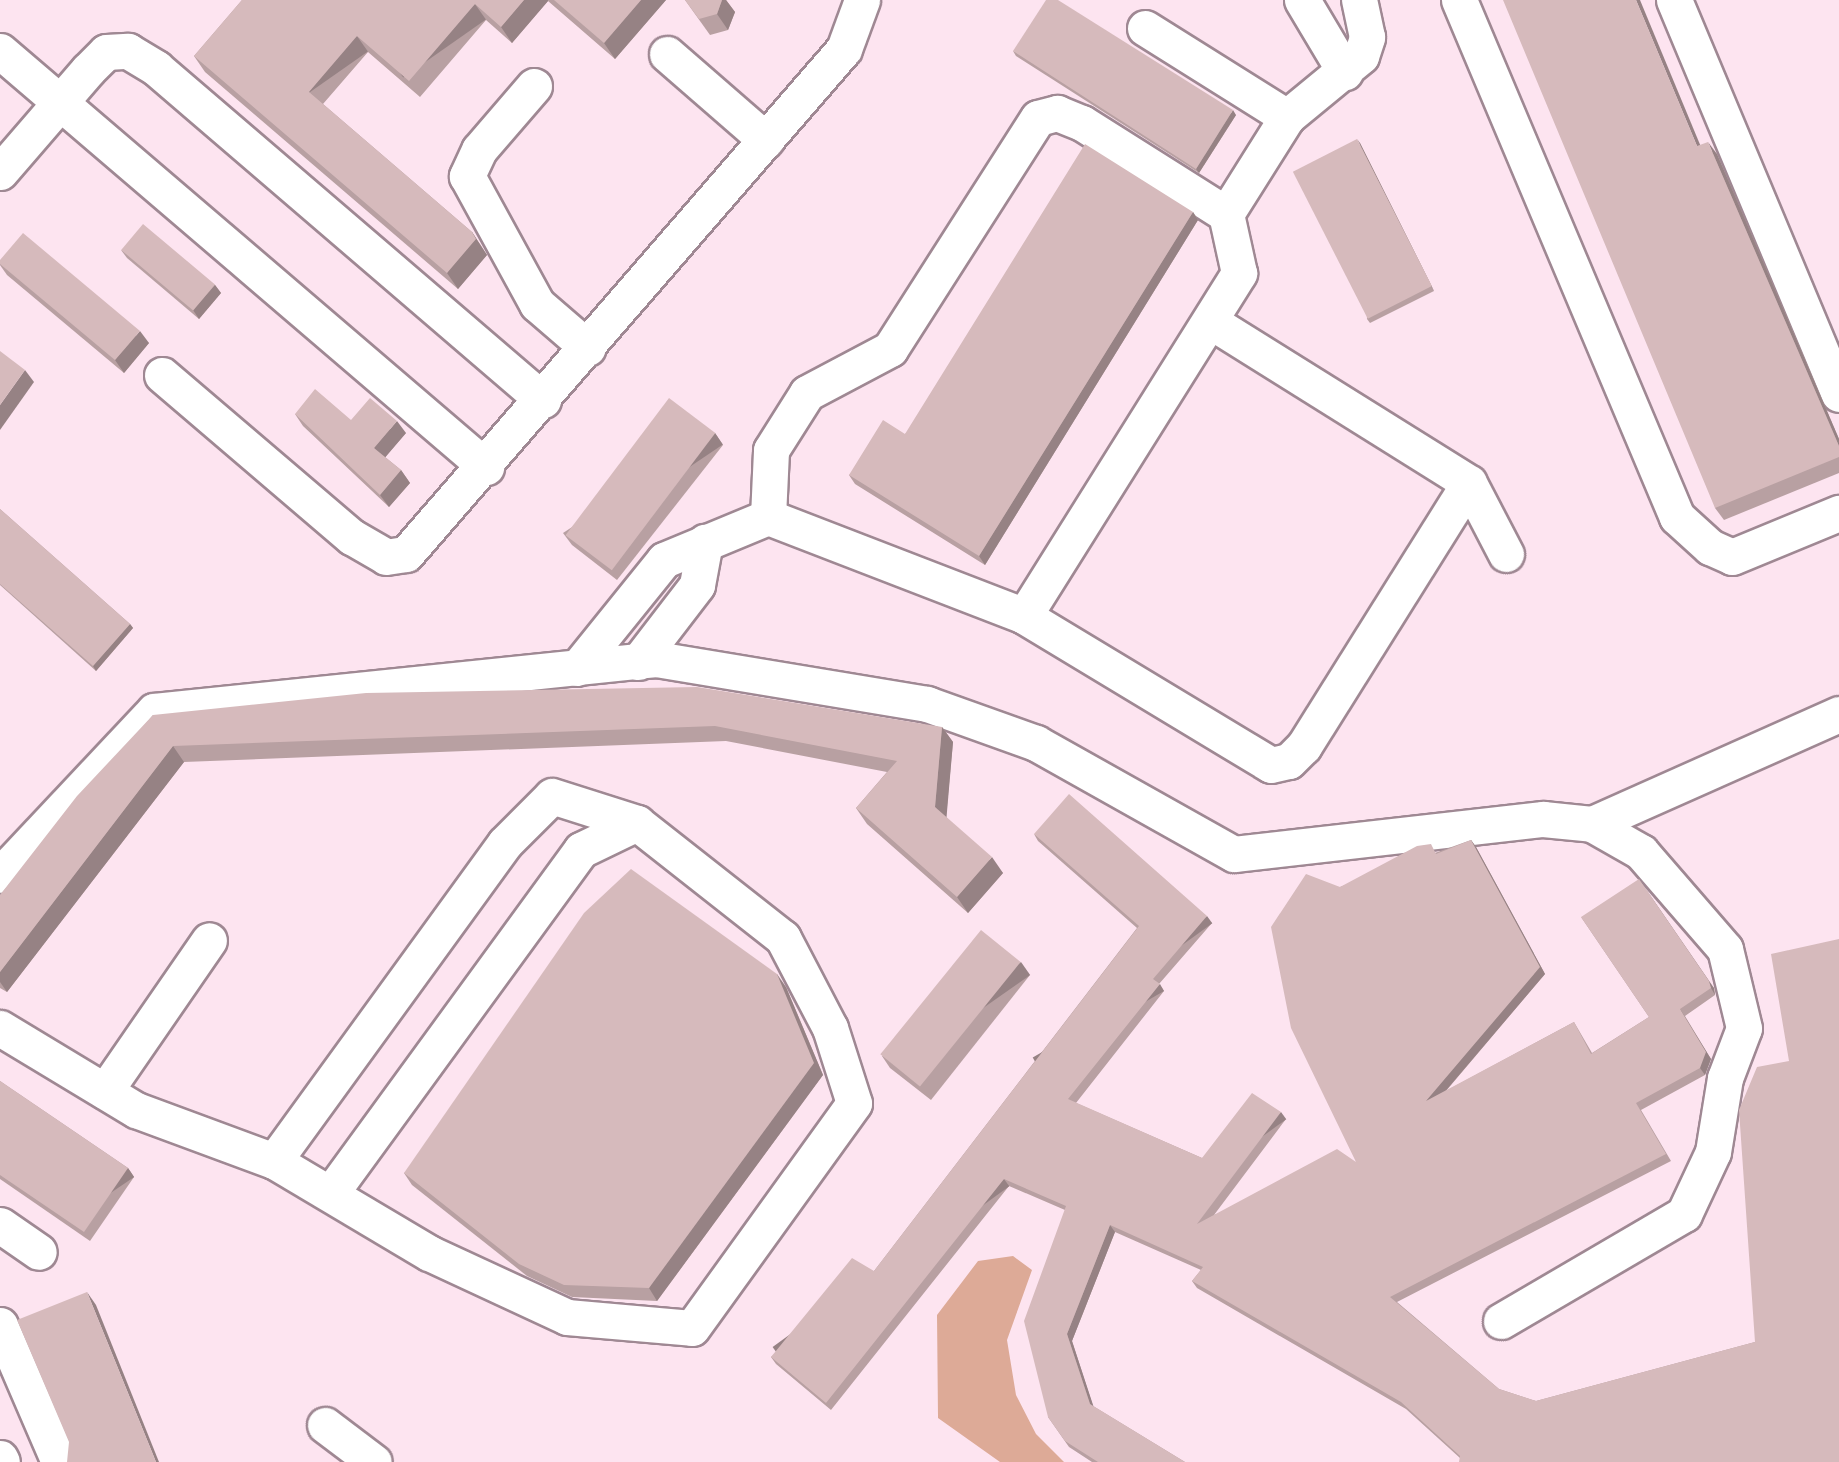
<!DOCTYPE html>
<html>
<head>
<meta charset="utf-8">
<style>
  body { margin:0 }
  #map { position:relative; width:1839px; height:1462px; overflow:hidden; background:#fde4f0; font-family:Barlow,sans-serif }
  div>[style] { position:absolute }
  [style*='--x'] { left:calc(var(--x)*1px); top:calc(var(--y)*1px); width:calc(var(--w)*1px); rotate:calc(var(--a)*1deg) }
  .forest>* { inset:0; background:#ddaa97 }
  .roads { filter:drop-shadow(2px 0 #9f8893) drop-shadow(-2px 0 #9f8893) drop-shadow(0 2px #9f8893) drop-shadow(0 -2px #9f8893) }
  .minor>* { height:35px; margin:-17.5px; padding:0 17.5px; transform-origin:17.5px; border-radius:17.5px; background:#fff }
  .wall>* { inset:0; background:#b8a0a2 }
  .shaded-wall>* { inset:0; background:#968284; transform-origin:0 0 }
  .building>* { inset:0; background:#d6babc; transform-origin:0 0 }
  span { translate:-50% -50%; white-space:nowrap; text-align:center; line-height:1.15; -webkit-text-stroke:5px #fff; paint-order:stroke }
</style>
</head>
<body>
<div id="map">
  <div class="forest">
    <div style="clip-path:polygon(1013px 1256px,1032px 1270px,1007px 1340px,1016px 1395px,1036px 1434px,1064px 1462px,1000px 1462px,938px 1418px,937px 1315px,978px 1261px)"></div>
  </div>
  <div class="roads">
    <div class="minor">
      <div style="--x:1302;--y:0;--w:84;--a:59.2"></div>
      <div style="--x:1459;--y:0;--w:561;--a:67.14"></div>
      <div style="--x:1677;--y:517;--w:45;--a:42.3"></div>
      <div style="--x:1710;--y:547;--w:24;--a:24"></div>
      <div style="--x:1732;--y:557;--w:116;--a:-22.4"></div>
      <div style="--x:1674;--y:0;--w:427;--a:67.3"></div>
      <div style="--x:1145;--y:28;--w:168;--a:32.1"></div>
      <div style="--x:0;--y:51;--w:640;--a:40.56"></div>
      <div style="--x:667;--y:54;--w:131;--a:41"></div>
      <div style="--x:534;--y:86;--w:84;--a:130.7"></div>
      <div style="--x:479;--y:150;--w:29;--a:115"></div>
      <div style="--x:467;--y:176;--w:146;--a:61.3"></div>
      <div style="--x:537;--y:304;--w:67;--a:40.8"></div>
      <div style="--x:0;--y:172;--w:135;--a:-49.2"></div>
      <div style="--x:88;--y:70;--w:25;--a:-45"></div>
      <div style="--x:106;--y:52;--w:22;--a:-3"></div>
      <div style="--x:128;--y:51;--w:33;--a:31"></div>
      <div style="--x:156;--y:68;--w:510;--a:40.63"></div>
      <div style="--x:1210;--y:321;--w:305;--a:32"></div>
      <div style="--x:1469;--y:483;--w:80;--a:62.5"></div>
      <div style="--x:162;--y:375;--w:250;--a:40.5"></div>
      <div style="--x:352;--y:537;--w:39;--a:30"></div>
      <div style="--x:386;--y:557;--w:20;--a:-9"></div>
      <div style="--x:406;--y:554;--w:668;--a:-49.06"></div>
      <div style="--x:844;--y:49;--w:52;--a:-69.8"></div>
      <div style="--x:768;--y:517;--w:274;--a:21.1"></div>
      <div style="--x:1024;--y:616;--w:288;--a:31.1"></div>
      <div style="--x:1271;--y:765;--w:18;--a:-13"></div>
      <div style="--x:1289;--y:761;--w:21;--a:-45"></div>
      <div style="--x:1304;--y:746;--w:310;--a:-57.9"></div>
      <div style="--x:1024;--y:616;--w:405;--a:-57.9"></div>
      <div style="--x:1239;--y:273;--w:60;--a:-102.4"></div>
      <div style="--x:638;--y:662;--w:97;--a:-52.5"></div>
      <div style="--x:697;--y:585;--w:44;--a:-79.5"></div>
      <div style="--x:577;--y:668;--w:139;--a:-51.1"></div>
      <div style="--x:664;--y:560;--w:113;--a:-22.5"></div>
      <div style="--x:768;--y:517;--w:67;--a:-87.4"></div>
      <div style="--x:771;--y:450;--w:67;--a:-57.7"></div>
      <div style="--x:807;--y:393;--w:94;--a:-27.9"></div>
      <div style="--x:890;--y:349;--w:274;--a:-57.4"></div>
      <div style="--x:1038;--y:118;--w:20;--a:-15"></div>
      <div style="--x:1057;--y:113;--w:27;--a:22"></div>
      <div style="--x:1082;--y:123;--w:170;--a:32.3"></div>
      <div style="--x:1226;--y:214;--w:115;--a:-57.8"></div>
      <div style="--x:1287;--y:117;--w:96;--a:-39.5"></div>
      <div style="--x:1361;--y:56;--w:20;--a:-72"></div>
      <div style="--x:1367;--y:37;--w:38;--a:-102"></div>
      <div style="--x:0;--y:875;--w:225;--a:-46.8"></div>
      <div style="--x:154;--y:711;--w:505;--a:-5.91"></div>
      <div style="--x:656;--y:659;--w:275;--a:9.4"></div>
      <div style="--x:927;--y:704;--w:116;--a:19.7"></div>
      <div style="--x:1036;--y:743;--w:227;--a:29.3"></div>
      <div style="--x:1234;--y:854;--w:311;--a:-6.5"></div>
      <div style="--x:1543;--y:819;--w:49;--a:5.8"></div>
      <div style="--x:1592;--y:824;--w:270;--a:-24"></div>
      <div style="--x:0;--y:1028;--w:159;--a:31.1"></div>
      <div style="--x:136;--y:1110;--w:147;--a:20.3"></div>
      <div style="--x:274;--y:1161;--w:180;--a:30.7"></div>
      <div style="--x:429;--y:1253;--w:152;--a:24.9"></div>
      <div style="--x:567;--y:1317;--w:125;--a:5"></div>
      <div style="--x:692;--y:1328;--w:277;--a:-54.2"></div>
      <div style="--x:854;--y:1103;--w:79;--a:-107.7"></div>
      <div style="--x:830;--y:1028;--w:102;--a:-117.6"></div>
      <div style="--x:783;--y:938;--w:186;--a:-141.8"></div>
      <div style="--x:637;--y:823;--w:62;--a:154.3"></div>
      <div style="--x:581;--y:850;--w:421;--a:126.1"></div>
      <div style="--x:105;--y:1091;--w:183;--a:-55.4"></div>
      <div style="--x:274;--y:1161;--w:393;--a:-54"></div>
      <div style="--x:505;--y:843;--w:66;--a:-45"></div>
      <div style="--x:552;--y:796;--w:89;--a:17.6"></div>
      <div style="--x:0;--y:1225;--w:47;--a:34.7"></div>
      <div style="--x:1501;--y:1321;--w:212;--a:-30.3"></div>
      <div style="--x:1684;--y:1214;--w:68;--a:-64.9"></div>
      <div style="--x:1713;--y:1152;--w:75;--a:-80.8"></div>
      <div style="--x:1725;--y:1078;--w:53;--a:-69.2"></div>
      <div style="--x:1744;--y:1028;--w:81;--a:-103.5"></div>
      <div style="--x:1725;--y:949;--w:128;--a:-130.9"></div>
      <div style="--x:1641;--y:852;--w:56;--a:-150.3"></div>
      <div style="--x:0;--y:1325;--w:149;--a:66.7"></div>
      <div style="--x:325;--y:1425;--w:61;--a:37.1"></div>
      <div style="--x:0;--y:1458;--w:4;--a:63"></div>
    </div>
  </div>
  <div class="wall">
    <div style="clip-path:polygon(242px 0,666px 0,615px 59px,548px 1px,512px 43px,486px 20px,420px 97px,368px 52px,323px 104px,472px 232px,487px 255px,458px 289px,205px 72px,194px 56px)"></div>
    <div style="clip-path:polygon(685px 0,726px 0,735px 12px,728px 30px,710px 35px)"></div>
    <div style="clip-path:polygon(1013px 51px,1236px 115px,1199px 173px,1016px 56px)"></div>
    <div style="clip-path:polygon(1360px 143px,1434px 291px,1370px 323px,1367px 319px)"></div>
    <div style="clip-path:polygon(1700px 145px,1717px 154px,1839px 439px,1839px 473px,1724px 520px,1715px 508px)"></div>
    <div style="clip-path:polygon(1193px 212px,1198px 220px,985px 565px,855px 484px,849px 475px,905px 434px)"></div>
    <div style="clip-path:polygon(121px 250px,215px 285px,221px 293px,199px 319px,127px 258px)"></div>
    <div style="clip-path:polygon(0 260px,149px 343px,124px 373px,7px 275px,0 265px)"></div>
    <div style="clip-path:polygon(295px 414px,351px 420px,406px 433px,385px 457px,401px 470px,410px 483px,389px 507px,303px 426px)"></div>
    <div style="clip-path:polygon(715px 433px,723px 445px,617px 580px,572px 545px,563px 533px)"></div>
    <div style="clip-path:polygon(0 509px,130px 624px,133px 628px,96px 671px,0 585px)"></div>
    <div style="clip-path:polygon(153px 715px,942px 727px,953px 742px,946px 817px,1003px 873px,968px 913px,867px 824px,856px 808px,887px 772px,726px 741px,184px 762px,7px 992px,0 988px,0 895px)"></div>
    <div style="clip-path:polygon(1034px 834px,1212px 923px,1159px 984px,1164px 991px,1076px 1103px,1202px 1158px,1286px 1119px,1214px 1215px,1356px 1162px,1340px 887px,1471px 840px,1476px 847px,1545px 974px,1446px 1091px,1574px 1022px,1592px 1053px,1649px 1017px,1581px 917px,1714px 988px,1715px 995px,1685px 1016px,1711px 1059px,1705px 1075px,1641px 1110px,1671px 1161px,1397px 1302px,1499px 1389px,1536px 1401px,1755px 1342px,1789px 1061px,1839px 939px,1839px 1462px,1460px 1458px,1406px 1409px,1197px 1288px,1192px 1281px,1201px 1270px,1115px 1232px,1072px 1341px,1093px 1406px,1185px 1462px,1092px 1462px,1069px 1447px,1048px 1417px,1065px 1210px,1009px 1186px,831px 1410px,776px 1364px,771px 1357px,874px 1271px,1137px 928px,1038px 841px)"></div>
    <div style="clip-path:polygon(1030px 975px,931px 1100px,890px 1068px,882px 1056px)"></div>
    <div style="clip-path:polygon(786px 987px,823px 1075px,657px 1301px,572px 1297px,527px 1276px,412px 1185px,404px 1173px)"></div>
    <div style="clip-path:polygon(0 1081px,128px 1168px,134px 1177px,90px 1241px,0 1179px)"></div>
  </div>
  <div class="shaded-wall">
    <div style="clip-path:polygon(524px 0,548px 0,548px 1px,512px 43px,501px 27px)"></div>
    <div style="clip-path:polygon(641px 0,666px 0,615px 59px,604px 43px)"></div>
    <div style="clip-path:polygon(722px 0,726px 0,735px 12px,728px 30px,717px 14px)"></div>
    <div style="clip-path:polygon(1636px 0,1640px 0,1706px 159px,1697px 146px)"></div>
    <div style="left:475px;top:4px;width:19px;height:101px;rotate:55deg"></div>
    <div style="left:357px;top:36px;width:19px;height:74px;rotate:55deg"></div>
    <div style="clip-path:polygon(1233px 110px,1236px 115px,1199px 173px,1196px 169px)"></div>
    <div style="clip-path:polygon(1357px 139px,1360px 143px,1434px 291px,1431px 286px)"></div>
    <div style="clip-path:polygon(1708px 142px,1717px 154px,1839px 439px,1839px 446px)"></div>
    <div style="clip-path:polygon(1193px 212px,1198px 220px,985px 565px,979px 556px)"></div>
    <div style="clip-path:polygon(472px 232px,487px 255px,458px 289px,447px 273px)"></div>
    <div style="clip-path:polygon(215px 285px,221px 293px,199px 319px,193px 310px)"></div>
    <div style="clip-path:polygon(140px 331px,149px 343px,124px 373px,115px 360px)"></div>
    <div style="clip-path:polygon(25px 370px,34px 382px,0 430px,0 405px)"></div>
    <div style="clip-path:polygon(397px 421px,406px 433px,383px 460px,374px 448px)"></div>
    <div style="left:715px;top:433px;width:14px;height:172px;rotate:56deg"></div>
    <div style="clip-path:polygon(401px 470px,410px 483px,389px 507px,380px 495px)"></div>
    <div style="clip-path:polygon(130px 624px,133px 628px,96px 671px,93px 666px)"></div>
    <div style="clip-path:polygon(942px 727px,953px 742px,946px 823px,935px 807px)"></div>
    <div style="clip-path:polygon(173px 746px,184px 762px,7px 992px,0 982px,0 972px)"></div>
    <div style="clip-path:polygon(1471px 840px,1476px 847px,1545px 974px,1431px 1108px,1426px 1101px)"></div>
    <div style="clip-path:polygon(992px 857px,1003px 873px,968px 913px,957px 897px)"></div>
    <div style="clip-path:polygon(1639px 879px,1714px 988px,1715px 995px,1711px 988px)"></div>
    <div style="left:1207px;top:916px;width:9px;height:83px;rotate:54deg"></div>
    <div style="left:1021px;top:962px;width:16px;height:160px;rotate:55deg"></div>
    <div style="clip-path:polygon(777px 974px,786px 987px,823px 1075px,657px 1301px,649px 1288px)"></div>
    <div style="left:1160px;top:984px;width:8px;height:147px;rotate:60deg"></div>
    <div style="clip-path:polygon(1680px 1009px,1711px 1059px,1705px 1075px,1700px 1068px)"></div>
    <div style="left:1281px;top:1112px;width:9px;height:140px;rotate:54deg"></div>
    <div style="left:128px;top:1168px;width:11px;height:78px;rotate:56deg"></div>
    <div style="left:1004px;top:1179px;width:9px;height:286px;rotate:54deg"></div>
    <div style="clip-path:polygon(1110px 1225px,1115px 1232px,1072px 1341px,1095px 1411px,1090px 1404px,1067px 1334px)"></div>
    <div style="clip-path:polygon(87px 1292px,96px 1305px,159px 1462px,156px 1462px)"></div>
  </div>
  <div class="building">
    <div style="clip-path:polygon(242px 0,524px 0,501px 27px,475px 4px,409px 81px,357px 36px,309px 92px,472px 232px,476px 239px,447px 273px,194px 56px)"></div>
    <div style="clip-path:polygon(554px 0,641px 0,604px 43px)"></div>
    <div style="clip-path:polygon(685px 0,722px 0,717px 14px,699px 19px)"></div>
    <div style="clip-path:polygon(1046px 0,1058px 0,1233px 110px,1196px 169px,1013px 51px)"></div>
    <div style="clip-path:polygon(1503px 0,1636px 0,1697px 146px,1708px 142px,1839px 446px,1839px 457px,1715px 508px)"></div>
    <div style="left:1357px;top:139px;width:165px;height:72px;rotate:63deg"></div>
    <div style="clip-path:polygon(1085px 144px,1193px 212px,979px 556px,849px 475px,883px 420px,905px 434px)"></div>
    <div style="left:143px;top:224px;width:94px;height:34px;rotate:40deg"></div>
    <div style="clip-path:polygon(23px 233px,140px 331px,115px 360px,0 264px,0 260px)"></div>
    <div style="clip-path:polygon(0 351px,25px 370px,0 405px)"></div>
    <div style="clip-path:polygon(315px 389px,351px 420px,370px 398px,397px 421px,374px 448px,401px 470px,380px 495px,295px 414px)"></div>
    <div style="left:669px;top:398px;width:58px;height:172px;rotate:37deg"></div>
    <div style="clip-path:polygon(0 509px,130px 624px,93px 666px,0 584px)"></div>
    <div style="clip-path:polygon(697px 687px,942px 727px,935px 807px,992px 857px,957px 897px,856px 808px,897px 761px,715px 726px,173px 746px,0 972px,0 895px,77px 796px,153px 715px,366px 693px)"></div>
    <div style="clip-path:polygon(1069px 794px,1207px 916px,1153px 979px,1160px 984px,1068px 1099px,1202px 1158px,1252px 1093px,1281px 1112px,1197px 1224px,1337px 1149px,1356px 1162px,1291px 1028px,1271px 927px,1306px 874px,1340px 887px,1417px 846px,1431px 844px,1436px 854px,1471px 840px,1540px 967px,1426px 1101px,1574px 1022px,1591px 1054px,1649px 1017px,1581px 917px,1639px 879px,1709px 981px,1711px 988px,1680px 1009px,1706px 1052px,1700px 1068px,1636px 1103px,1666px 1154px,1390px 1297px,1499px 1389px,1536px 1401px,1755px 1342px,1739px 1110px,1757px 1067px,1789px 1061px,1771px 954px,1839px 939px,1839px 1462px,1459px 1462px,1460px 1456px,1401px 1402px,1192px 1281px,1203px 1267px,1110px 1225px,1067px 1334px,1090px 1404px,1185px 1462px,1098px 1462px,1065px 1441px,1048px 1417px,1024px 1321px,1066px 1206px,1004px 1179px,826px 1403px,771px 1357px,852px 1258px,874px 1271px,1139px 926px,1034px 834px)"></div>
    <div style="clip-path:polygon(631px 869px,777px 974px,814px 1063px,649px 1288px,564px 1285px,519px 1264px,404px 1173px,584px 913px)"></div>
    <div style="left:981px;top:930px;width:51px;height:160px;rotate:39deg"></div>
    <div style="clip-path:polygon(0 1081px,128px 1168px,84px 1232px,0 1175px)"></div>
    <div style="clip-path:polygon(87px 1292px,156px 1462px,67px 1462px,69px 1442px,17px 1320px)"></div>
  </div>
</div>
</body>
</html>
